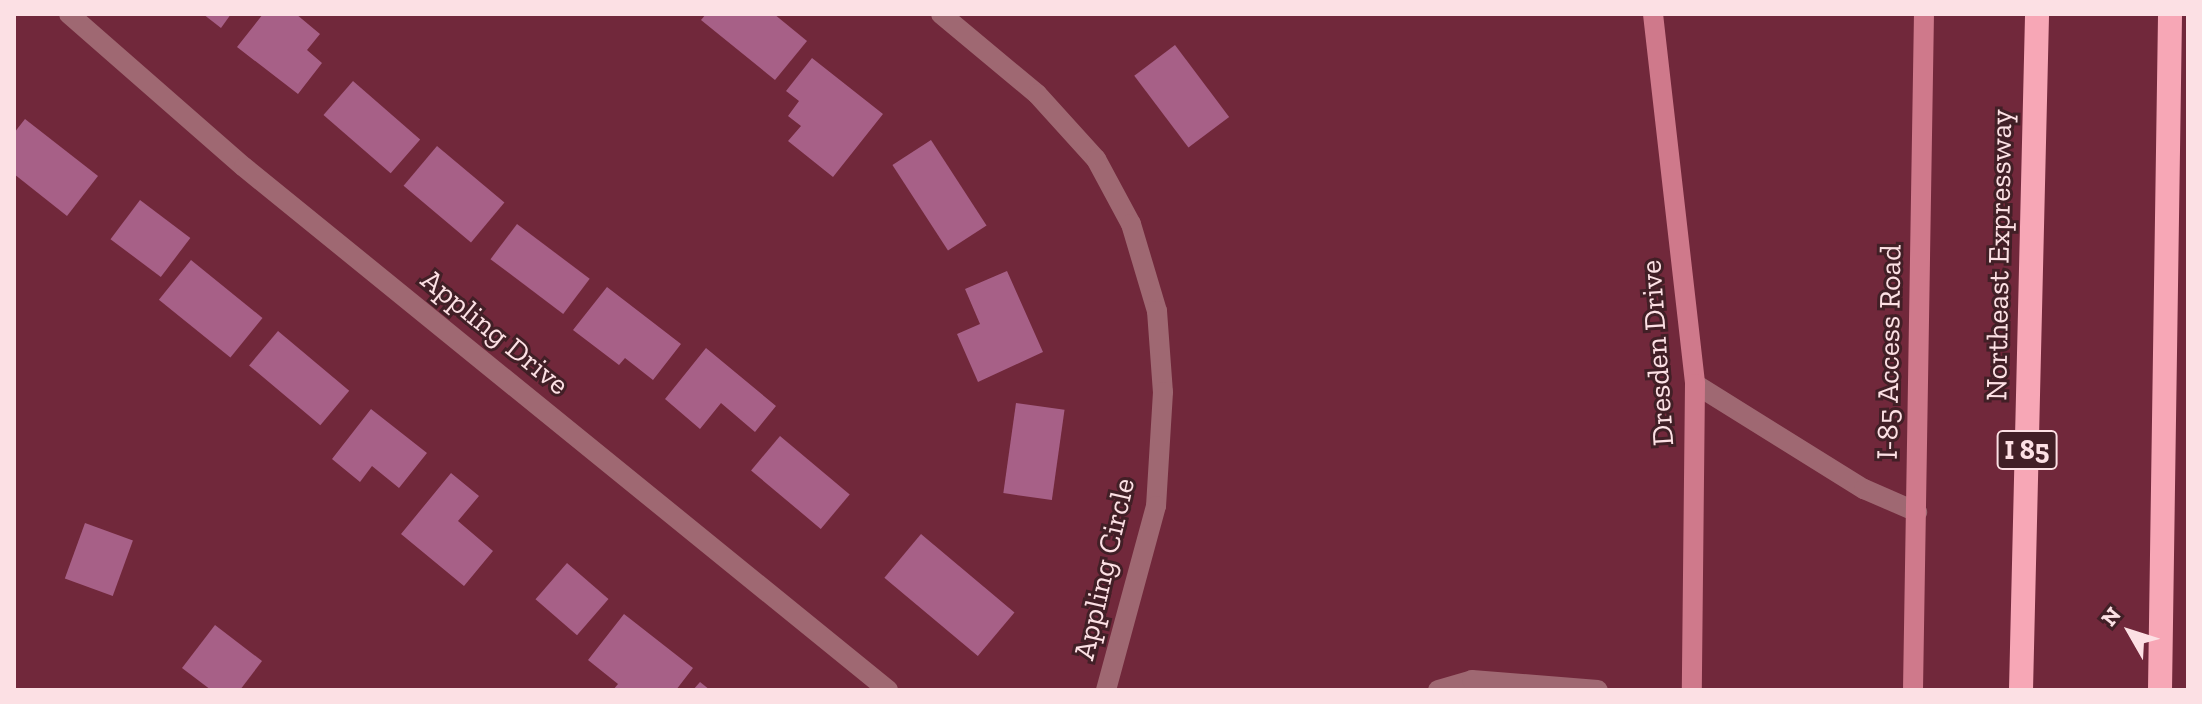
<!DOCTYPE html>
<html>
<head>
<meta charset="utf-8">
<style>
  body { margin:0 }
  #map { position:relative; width:2202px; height:704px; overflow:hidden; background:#71283b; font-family:"Zilla Slab",serif }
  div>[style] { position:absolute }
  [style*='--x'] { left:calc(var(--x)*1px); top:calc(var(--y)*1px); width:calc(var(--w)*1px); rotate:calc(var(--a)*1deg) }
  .building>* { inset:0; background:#a76087; transform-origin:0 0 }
  .street>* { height:20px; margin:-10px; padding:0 10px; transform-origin:10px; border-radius:10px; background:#9f6872 }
  .secondary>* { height:20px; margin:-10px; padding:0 10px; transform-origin:10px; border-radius:10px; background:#cf798b }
  .highway>* { height:24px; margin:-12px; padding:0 12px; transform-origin:12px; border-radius:12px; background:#f7a7b6 }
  span { translate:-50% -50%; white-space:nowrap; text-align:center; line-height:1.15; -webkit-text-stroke:6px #411f26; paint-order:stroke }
  .shield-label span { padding:2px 6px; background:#411f26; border:2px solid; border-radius:6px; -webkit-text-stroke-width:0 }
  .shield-label { font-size:28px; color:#fce0e4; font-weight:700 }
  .street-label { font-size:30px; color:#fce0e4 }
  .frame { position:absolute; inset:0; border:16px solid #fce0e4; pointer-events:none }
  .north { position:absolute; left:2090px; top:592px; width:80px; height:80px; -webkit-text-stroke:6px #411f26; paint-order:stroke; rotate:309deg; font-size:22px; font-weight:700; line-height:32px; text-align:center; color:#fce0e4 }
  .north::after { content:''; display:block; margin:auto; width:28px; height:36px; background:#fce0e4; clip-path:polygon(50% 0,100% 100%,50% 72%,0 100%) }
</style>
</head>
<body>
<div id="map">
  <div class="building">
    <div style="clip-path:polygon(203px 14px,231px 14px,221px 28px)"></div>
    <div style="clip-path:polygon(263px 14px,296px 14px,320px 34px,307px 50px,322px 63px,298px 94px,237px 47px)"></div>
    <div style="clip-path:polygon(706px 14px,774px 14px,807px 41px,775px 80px,701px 20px)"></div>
    <div style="left:1175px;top:45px;width:90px;height:51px;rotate:53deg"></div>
    <div style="clip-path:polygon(812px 58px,883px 114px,833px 177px,788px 141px,801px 126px,788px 116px,799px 101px,786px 91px)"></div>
    <div style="left:353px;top:81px;width:89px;height:45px;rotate:41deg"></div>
    <div style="clip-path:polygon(25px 119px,98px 176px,67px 216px,14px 174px,14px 133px)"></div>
    <div style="left:931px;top:140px;width:102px;height:46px;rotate:57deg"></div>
    <div style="left:437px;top:146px;width:88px;height:52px;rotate:40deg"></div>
    <div style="left:140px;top:200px;width:63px;height:49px;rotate:37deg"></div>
    <div style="left:517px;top:224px;width:91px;height:44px;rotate:37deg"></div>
    <div style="left:191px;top:260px;width:92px;height:51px;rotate:39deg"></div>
    <div style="clip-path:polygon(1007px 271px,1043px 352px,978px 382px,957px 334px,980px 324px,965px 289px)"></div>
    <div style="clip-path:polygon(607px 287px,681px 344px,653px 380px,625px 358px,619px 365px,573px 330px)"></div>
    <div style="left:278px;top:331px;width:93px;height:45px;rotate:40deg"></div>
    <div style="clip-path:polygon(706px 348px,776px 406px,755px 432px,721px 403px,700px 429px,665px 399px)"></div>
    <div style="left:1016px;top:403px;width:49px;height:91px;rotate:8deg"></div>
    <div style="clip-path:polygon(371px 409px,427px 453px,399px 488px,372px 466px,360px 482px,332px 459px)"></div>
    <div style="left:780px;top:436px;width:91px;height:45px;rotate:40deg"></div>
    <div style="clip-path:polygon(451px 473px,479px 496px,458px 521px,493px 551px,464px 586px,401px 534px)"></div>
    <div style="left:85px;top:523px;width:51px;height:59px;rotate:20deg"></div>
    <div style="left:921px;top:534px;width:122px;height:57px;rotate:40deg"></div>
    <div style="left:567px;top:563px;width:55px;height:48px;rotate:41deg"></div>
    <div style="clip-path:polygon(624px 614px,693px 668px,676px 690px,613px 690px,618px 684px,588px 660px)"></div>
    <div style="clip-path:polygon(215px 625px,262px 661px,240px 690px,211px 690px,182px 668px)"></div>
    <div style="clip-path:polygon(700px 682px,710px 690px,693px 690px)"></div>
  </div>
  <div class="street">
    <div style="--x:69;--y:14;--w:232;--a:41.2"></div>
    <div style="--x:244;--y:167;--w:830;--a:39.08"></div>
    <div style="--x:941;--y:14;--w:125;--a:39.8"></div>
    <div style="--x:1037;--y:94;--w:88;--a:47.8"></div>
    <div style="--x:1096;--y:159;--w:74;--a:61.7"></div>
    <div style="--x:1131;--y:224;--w:91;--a:73.4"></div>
    <div style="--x:1157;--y:311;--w:81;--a:85.8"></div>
    <div style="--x:1163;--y:392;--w:114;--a:93.5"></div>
    <div style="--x:1156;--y:506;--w:191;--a:105.2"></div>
    <div style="--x:1695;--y:384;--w:199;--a:31.9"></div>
    <div style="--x:1864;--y:489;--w:58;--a:23.5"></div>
    <div style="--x:1438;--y:690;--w:35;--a:-16"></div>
    <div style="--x:1472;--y:680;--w:126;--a:4.5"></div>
  </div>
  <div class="secondary">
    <div style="--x:1653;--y:14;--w:372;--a:83.5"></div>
    <div style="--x:1695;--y:384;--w:306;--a:90.6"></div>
    <div style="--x:1913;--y:690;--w:676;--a:-89.07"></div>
  </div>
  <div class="highway">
    <div style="--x:2021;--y:690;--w:676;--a:-88.64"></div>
    <div style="--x:2160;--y:690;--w:676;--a:-89.15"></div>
  </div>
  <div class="shield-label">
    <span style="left:2027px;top:450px">I 85</span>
  </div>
  <div class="street-label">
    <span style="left:1999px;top:255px;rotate:-89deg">Northeast Expressway</span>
    <span style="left:495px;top:332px;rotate:39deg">Appling Drive</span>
    <span style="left:1889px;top:352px;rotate:-89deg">I-85 Access Road</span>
    <span style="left:1657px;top:353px;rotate:-94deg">Dresden Drive</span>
    <span style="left:1104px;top:569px;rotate:-77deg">Appling Circle</span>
  </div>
  <div class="frame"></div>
  <div class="north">N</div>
</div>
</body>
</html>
